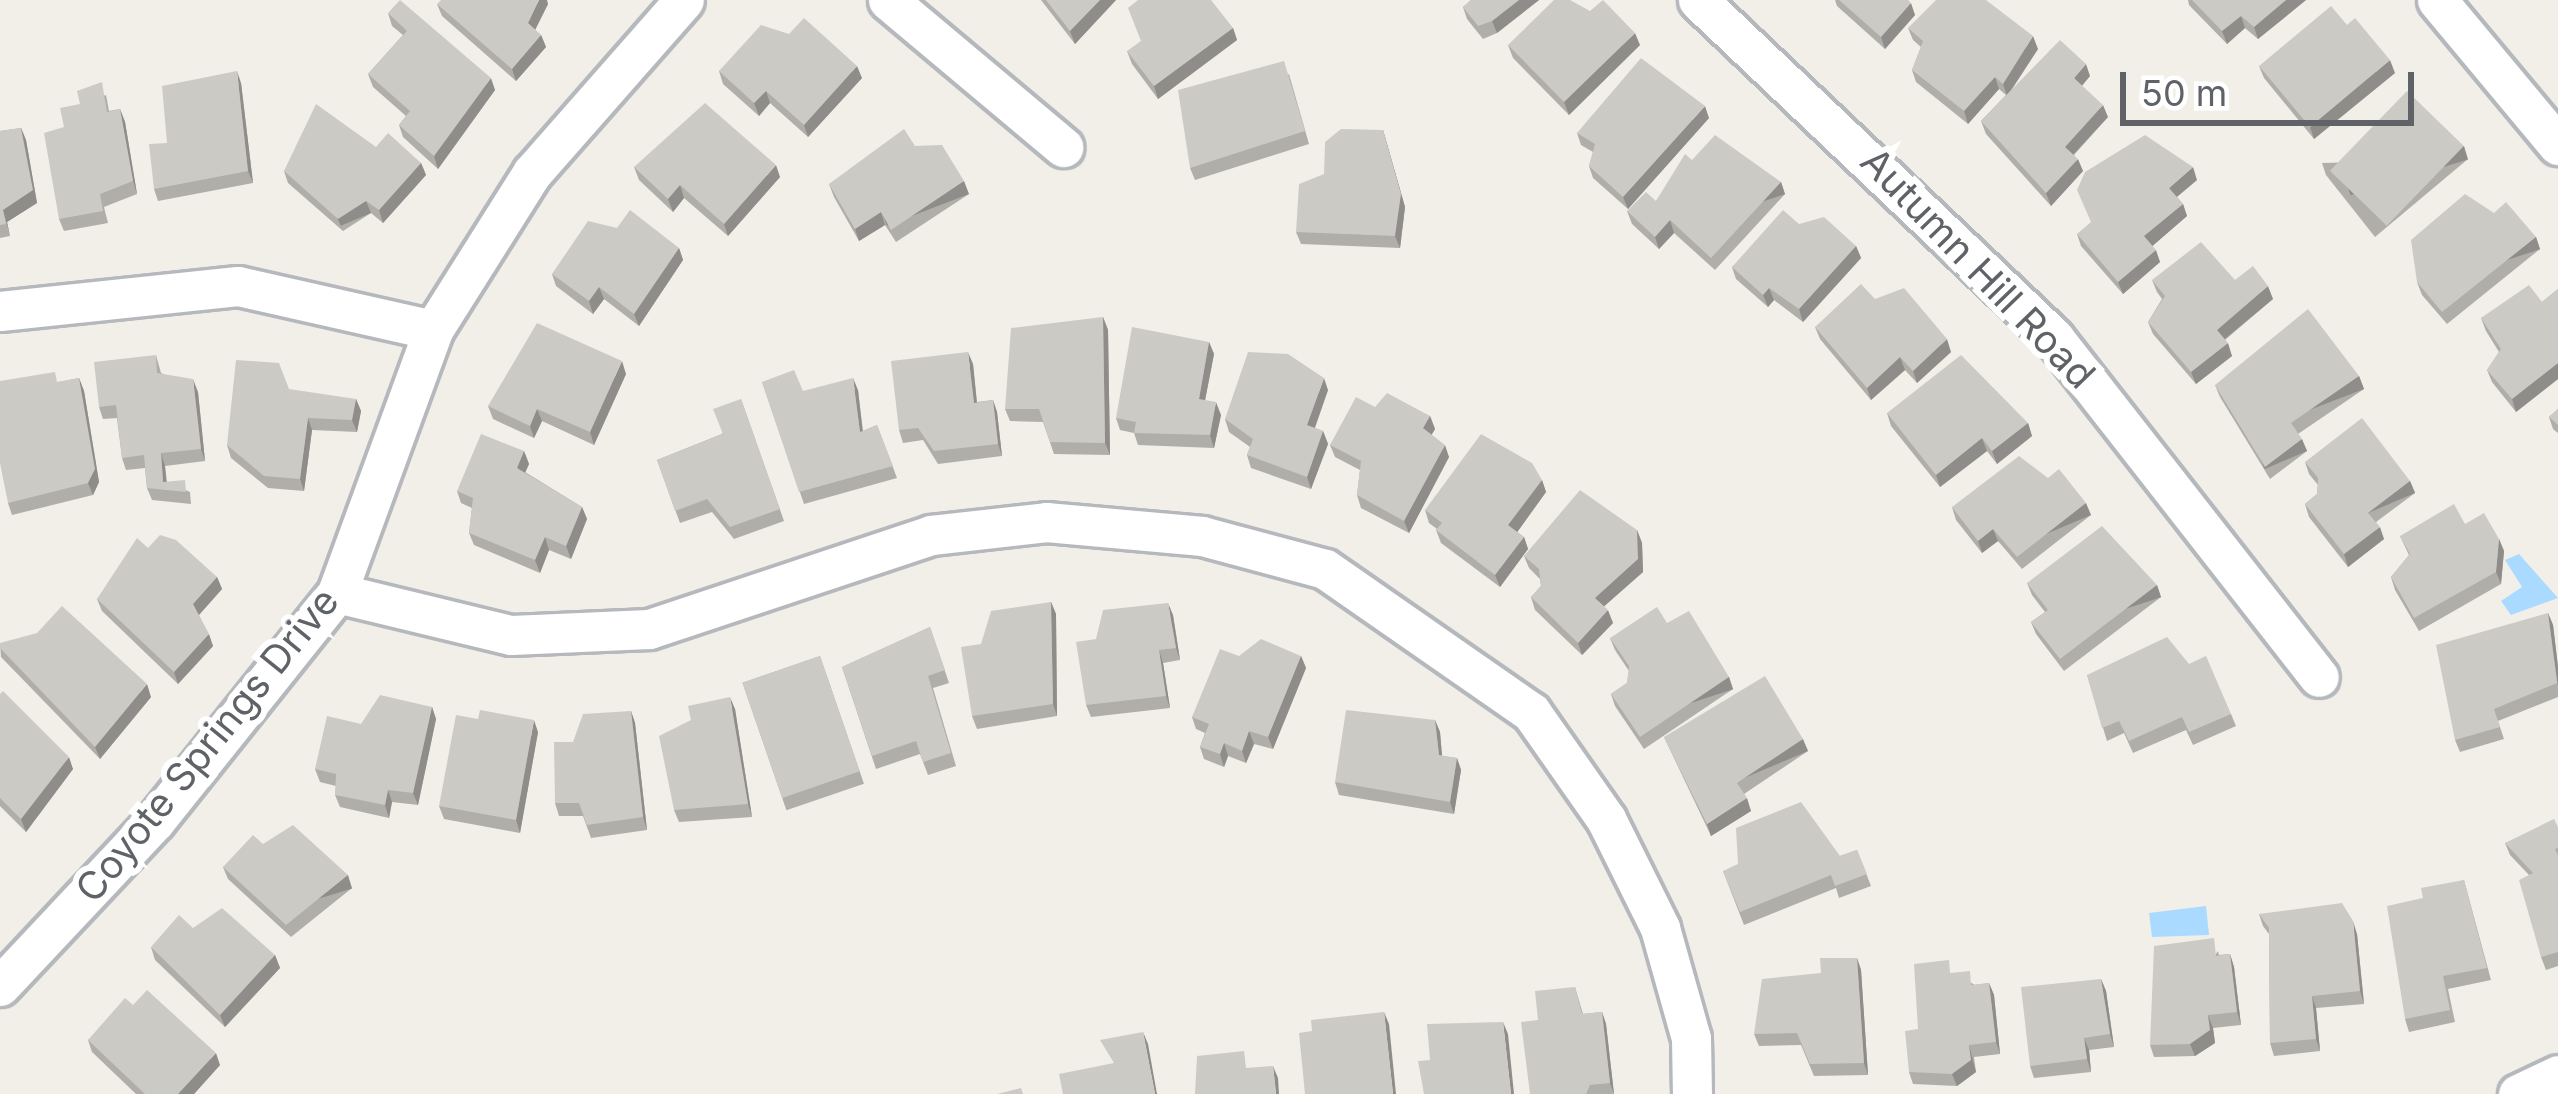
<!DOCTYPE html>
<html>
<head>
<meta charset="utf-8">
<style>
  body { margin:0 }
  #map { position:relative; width:2558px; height:1094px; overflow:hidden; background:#f1efe8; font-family:Inter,sans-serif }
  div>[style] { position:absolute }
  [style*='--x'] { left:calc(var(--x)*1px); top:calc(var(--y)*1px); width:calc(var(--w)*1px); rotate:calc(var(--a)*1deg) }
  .water>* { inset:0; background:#aadaff }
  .roads { filter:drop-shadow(3px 0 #b5b8bc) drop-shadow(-3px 0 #b5b8bc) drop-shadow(0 3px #b5b8bc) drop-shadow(0 -3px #b5b8bc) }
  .street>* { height:39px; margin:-19.5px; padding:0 19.5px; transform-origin:19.5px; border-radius:19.5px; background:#fff }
  .wall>* { inset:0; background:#afaea9; transform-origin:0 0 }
  .shaded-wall>* { inset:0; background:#8f8d8a; transform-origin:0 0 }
  .building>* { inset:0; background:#cccac5; transform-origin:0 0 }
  span { translate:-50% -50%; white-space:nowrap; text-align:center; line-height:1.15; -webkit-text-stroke:12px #fff; paint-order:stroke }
  .street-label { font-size:39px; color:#5f6368 }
  .scale { position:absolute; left:2120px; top:72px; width:294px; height:54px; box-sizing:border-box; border:6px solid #5f6368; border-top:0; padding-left:15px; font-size:36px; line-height:42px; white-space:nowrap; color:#5f6368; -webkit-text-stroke:9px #fff; paint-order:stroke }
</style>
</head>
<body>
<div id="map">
  <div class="water">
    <div style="clip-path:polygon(2519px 554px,2558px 598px,2511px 615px,2501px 601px,2522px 587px,2505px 560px)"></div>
    <div style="clip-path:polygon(2206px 906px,2209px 935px,2152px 937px,2149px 913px)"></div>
  </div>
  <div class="roads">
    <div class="street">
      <div style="--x:888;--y:0;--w:229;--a:40"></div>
      <div style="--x:1698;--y:0;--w:491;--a:43.5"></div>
      <div style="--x:2054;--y:338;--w:430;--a:52"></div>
      <div style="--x:2437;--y:0;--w:189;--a:50.2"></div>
      <div style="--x:0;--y:311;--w:239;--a:-6"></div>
      <div style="--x:238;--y:286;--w:200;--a:12.7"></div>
      <div style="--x:337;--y:593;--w:179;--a:13.6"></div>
      <div style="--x:511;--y:635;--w:138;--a:-2.5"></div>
      <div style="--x:649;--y:629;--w:297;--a:-18.4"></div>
      <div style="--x:931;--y:535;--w:116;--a:-6.4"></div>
      <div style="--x:1046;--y:522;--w:157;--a:5.1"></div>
      <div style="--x:1202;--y:536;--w:127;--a:15"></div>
      <div style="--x:1325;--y:569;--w:251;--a:34.8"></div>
      <div style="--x:1531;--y:712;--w:131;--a:55"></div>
      <div style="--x:1606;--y:819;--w:122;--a:63.6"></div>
      <div style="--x:1660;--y:928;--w:114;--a:74.3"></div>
      <div style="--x:1691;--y:1038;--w:56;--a:89"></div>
      <div style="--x:0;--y:986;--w:226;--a:-46.8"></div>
      <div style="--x:155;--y:821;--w:292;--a:-51.4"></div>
      <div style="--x:337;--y:593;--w:280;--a:-69.9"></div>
      <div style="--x:433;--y:330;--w:186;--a:-57.8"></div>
      <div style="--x:532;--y:173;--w:230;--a:-48.7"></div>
      <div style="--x:2518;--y:1094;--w:44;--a:-25.4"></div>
    </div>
  </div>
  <div class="wall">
    <div style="clip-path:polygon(1041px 0,1116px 0,1075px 44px)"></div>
    <div style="clip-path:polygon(1471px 0,1539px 0,1497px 33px,1483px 39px,1467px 19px,1463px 7px)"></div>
    <div style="clip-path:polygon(1835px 0,1908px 0,1915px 15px,1885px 49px,1837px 6px)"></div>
    <div style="clip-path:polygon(2188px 0,2306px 0,2258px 39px,2245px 28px,2227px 44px,2189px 5px)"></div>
    <div style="clip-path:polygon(437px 4px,548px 4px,535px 30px,541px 35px,546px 47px,516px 81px,442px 16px)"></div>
    <div style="clip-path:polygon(388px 13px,495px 90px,438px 169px,403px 137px,399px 125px,406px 116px,373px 87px,368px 74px,403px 35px,392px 26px)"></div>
    <div style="clip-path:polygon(1233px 28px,1237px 40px,1158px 99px,1132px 64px,1127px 51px)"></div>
    <div style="clip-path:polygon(1908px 28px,2038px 49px,2011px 91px,2090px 76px,2082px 86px,2108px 117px,2074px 155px,2083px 171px,2051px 206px,1986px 134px,1981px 121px,2006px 95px,1999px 89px,1968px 124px,1916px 82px,1912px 70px,1921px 47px,1913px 40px)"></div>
    <div style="clip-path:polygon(789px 34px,862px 78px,808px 137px,770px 103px,759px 116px,723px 84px,719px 71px)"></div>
    <div style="clip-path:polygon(1508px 45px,1640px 45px,1569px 115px,1513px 58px)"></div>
    <div style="clip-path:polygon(2259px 66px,2395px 73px,2314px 139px,2264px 78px)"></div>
    <div style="clip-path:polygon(1289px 74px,1309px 144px,1195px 180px,1190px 168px)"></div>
    <div style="clip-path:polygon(241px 83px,253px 183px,158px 201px,154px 189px,167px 143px)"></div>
    <div style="clip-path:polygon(106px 95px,109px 111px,120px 109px,125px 122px,137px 194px,104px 207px,108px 223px,64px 231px,59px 219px,64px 127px,80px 104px)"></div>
    <div style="clip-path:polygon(1709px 118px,1628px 209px,1593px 178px,1589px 166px,1593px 152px,1581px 145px,1577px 133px)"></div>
    <div style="clip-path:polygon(21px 128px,26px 140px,37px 203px,7px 222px,10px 236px,0 238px,0 131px)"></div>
    <div style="clip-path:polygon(1383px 130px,1405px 207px,1400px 248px,1301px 244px,1296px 232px,1324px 174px)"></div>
    <div style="clip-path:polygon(915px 146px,969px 194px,896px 242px,885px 225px,859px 241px,834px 197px,829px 184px)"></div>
    <div style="clip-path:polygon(376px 147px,421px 163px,426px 175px,383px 223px,371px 213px,343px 231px,288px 183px,284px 171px)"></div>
    <div style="clip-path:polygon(2468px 159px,2375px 237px,2326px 175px,2322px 163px)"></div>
    <div style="clip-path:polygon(1692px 160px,1781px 182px,1785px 194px,1715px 270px,1674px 233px,1659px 249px,1632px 224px,1627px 211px,1656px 201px)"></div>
    <div style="clip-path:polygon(634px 167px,780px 177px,728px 236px,684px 198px,673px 212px,639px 180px)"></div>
    <div style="clip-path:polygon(2197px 180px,2177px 197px,2183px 204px,2187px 216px,2152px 246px,2160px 262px,2123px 294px,2081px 246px,2077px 234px)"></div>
    <div style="clip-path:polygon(2494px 213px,2536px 237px,2540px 249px,2447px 324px,2422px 295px,2417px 282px)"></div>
    <div style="clip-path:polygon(1799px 224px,1856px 246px,1861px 258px,1803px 322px,1774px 300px,1768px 307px,1736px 279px,1732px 267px)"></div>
    <div style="clip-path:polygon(679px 248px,683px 260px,639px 326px,604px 299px,593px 314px,556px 286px,552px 274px)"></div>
    <div style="clip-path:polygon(2152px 280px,2235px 280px,2273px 299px,2225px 340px,2232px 356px,2196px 384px,2153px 334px,2148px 322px,2162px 299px,2157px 292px)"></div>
    <div style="clip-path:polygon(2558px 289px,2558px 379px,2516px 412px,2492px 382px,2487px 370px,2499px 352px,2486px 331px,2481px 318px,2542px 302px)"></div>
    <div style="clip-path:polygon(1875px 299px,1951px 352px,1917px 383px,1905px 370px,1871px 400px,1820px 339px,1815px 327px)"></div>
    <div style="clip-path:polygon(1103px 317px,1108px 330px,1110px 455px,1054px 454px,1043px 422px,1010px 421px,1005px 409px)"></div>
    <div style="clip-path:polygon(1209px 342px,1214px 354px,1205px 400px,1221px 415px,1214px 448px,1138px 445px,1134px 433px,1120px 430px,1116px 418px)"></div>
    <div style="clip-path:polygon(156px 355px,161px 373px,198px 392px,205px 461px,165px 466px,167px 482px,190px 492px,191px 504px,152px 500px,147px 488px,145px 468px,126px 470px,122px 458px,117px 418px,103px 419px,99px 407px)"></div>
    <div style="clip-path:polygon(973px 364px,977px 402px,993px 400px,997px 412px,1002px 456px,938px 464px,923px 440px,903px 443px,899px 430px)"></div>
    <div style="clip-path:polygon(626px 374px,594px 445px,542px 421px,534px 438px,493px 419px,488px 406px)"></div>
    <div style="clip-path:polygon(2359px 376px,2364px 389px,2298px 434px,2307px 451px,2270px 479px,2220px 397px,2215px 385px)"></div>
    <div style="clip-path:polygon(79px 378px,84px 391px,99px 482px,93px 495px,12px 515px,8px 503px,59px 382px)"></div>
    <div style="clip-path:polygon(762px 382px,803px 391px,858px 390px,863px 431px,877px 425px,897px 478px,804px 504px)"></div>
    <div style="clip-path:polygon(1328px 390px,1315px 428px,1323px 431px,1328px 444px,1311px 489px,1251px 468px,1247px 455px,1250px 447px,1229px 432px,1225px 419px)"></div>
    <div style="clip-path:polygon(356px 399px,361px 411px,357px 432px,312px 430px,304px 491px,268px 488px,231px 458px,227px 445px)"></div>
    <div style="clip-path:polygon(741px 399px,784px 521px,734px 539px,712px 512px,680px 523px,657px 460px,722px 434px)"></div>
    <div style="clip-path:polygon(1375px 407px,1430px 416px,1435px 429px,1431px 435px,1449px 457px,1409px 533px,1361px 508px,1357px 495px,1360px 470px,1335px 457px,1330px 445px)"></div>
    <div style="clip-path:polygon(2558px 409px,2558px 433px,2553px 429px,2549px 417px)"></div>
    <div style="clip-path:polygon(1887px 413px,2028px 423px,2032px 436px,1997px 464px,1987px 451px,1940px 487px,1891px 426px)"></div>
    <div style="clip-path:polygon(524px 451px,529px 464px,525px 472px,582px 507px,587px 519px,571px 559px,549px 550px,540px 573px,474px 545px,469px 533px,472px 508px,461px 503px,457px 491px)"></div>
    <div style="clip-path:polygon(2305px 462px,2410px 481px,2415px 493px,2376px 522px,2384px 539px,2348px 567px,2309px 517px,2305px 504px,2317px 494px,2318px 485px,2309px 474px)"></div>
    <div style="clip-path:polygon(1542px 480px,1546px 492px,1517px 532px,1524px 537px,1528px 549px,1500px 587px,1441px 543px,1436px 530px,1437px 529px,1429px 523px,1425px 510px)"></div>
    <div style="clip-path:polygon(1952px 507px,2091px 515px,2022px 569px,1998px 541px,1982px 553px,1956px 520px)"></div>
    <div style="clip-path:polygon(2465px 524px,2499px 539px,2504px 551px,2501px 584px,2419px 631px,2395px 590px,2391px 577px,2409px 555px,2400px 536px)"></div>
    <div style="clip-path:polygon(1637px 530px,1642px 543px,1643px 572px,1604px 606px,1613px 623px,1582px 655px,1535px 610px,1531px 597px,1541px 586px,1540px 579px,1529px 568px,1524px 556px)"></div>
    <div style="clip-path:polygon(148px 548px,217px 577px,222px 589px,199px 615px,213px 646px,178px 684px,102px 611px,97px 599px)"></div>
    <div style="clip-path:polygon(2027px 583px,2157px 585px,2161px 597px,2064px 671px,2036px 634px,2031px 622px,2045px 612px,2032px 595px)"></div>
    <div style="clip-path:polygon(1051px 602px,1056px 614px,1057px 716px,977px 729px,972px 716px,981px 644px)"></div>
    <div style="clip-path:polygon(2548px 613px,2553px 625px,2558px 667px,2558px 697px,2498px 721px,2504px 739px,2460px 752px,2455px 740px)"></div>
    <div style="clip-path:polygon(1173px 615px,1180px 660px,1163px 663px,1170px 708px,1091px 717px,1086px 705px,1096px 639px)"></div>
    <div style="clip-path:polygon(1667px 623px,1729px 677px,1733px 689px,1644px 749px,1615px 706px,1611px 694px,1627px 683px,1629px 671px,1615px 650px,1610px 638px)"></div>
    <div style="clip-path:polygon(930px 627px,949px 683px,933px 688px,956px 766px,928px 775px,920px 754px,876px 769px,842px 667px)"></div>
    <div style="clip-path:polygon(0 643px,151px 697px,100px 759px,1px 657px)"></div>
    <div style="left:820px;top:656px;width:135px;height:82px;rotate:71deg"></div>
    <div style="clip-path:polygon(1239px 656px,1301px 656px,1306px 668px,1273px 749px,1254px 744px,1246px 763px,1228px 756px,1224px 767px,1204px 759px,1200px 747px,1205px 733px,1196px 729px,1192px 717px)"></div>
    <div style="clip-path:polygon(2087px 675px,2231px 714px,2236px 726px,2193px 745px,2186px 730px,2133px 753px,2124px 733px,2107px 741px)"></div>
    <div style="clip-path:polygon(0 694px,73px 769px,26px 832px,0 806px)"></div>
    <div style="clip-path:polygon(432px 707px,436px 719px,418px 805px,392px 802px,389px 818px,340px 807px,335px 795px,336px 786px,320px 782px,315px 769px,361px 724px)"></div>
    <div style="clip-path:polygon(735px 709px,752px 817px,679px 822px,674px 810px,691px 720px)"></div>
    <div style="clip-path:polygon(631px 711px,635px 723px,647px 830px,591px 838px,583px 816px,559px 816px,555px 803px,573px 742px)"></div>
    <div style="clip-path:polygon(1435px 720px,1440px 732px,1442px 756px,1457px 758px,1461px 770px,1454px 814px,1339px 795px,1335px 782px)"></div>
    <div style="clip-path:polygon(538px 732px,520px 833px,444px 819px,439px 806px)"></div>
    <div style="clip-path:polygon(1664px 737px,1808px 751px,1744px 794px,1751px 811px,1711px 836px)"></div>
    <div style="clip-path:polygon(2558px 827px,2558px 966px,2546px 970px,2541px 957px,2529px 875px,2510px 855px,2505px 843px)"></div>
    <div style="clip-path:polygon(263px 844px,352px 888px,291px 937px,228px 879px,223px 867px)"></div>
    <div style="clip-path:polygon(1857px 850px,1871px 886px,1839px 898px,1836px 888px,1744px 925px,1723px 871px,1840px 856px)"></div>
    <div style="clip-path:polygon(2464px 880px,2491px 980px,2448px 989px,2455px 1022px,2409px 1032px,2405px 1019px,2423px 898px)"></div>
    <div style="clip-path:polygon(2259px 914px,2357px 934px,2364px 1004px,2316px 1008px,2320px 1051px,2274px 1056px,2270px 1043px,2269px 934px,2263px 926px)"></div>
    <div style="clip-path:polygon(151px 947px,275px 955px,280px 968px,225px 1027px,155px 960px)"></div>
    <div style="clip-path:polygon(2218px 951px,2219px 955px,2230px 954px,2234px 967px,2241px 1025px,2213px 1028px,2215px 1043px,2195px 1056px,2154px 1057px,2150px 1045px)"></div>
    <div style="clip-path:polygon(1857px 958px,1861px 970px,1868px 1075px,1814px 1076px,1801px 1045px,1759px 1046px,1754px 1034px,1821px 973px)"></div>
    <div style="clip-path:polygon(1953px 973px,1975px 985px,1989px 983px,1994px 995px,2000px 1054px,1974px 1057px,1976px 1072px,1957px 1086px,1913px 1084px,1909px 1072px,1918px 1029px)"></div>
    <div style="clip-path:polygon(2101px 979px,2106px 991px,2114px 1047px,2089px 1050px,2091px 1072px,2034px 1078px,2030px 1066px)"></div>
    <div style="clip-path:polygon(1575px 987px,1583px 1014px,1602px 1012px,1606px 1024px,1614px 1094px,1530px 1094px,1538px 1020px)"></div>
    <div style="clip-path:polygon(133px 1005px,220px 1065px,194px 1094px,136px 1094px,92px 1052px,88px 1040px)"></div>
  </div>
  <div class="shaded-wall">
    <div style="clip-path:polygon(539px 0,547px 0,548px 4px,532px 36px,528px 23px)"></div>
    <div style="clip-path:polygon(1100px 0,1116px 0,1075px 44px,1070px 31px)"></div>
    <div style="clip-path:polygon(1519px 0,1539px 0,1497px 33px,1492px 21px)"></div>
    <div style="clip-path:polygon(2286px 0,2306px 0,2258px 39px,2254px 27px)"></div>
    <div style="clip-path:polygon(1911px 3px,1915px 15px,1885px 49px,1881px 37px)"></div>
    <div style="clip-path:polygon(2241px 16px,2245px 28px,2227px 44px,2222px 31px)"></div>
    <div style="clip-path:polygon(1233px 28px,1237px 40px,1158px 99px,1154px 86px)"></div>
    <div style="clip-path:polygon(1635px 33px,1640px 45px,1569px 115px,1564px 102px)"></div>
    <div style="clip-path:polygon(541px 35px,546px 47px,516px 81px,512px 69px)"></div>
    <div style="clip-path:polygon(2033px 36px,2038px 49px,2007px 96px,2003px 84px)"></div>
    <div style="clip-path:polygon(2390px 60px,2395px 73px,2314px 139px,2310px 127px)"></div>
    <div style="clip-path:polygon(2086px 64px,2090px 76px,2078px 90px,2074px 78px)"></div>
    <div style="clip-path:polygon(857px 66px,862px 78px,808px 137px,804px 125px)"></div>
    <div style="clip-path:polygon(237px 71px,241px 83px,253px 183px,248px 171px)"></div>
    <div style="clip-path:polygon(1995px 77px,1999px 89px,1968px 124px,1964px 111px)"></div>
    <div style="clip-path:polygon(491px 78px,495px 90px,438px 169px,434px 156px)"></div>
    <div style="clip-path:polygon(766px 91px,770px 103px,759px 116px,754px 103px)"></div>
    <div style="clip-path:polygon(2103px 105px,2108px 117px,2069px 159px,2065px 147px)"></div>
    <div style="clip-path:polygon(1705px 106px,1709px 118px,1628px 209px,1623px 197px)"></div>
    <div style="clip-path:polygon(120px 109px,125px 122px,137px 194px,133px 181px)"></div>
    <div style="clip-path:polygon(21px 128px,26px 140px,37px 203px,7px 222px,10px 236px,3px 210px)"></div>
    <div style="clip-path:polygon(1383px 130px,1405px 207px,1400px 248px,1395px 236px)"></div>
    <div style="left:2464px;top:146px;width:14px;height:123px;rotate:73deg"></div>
    <div style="clip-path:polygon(2078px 159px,2083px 171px,2051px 206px,2046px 193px)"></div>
    <div style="clip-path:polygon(421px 163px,426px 175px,383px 223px,379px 210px)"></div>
    <div style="clip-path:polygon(776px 165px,780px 177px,728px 236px,724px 224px)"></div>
    <div style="clip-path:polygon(2193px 167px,2197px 180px,2173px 200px,2169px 188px)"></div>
    <div style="left:964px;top:181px;width:14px;height:88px;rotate:69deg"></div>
    <div style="left:1781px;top:182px;width:13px;height:103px;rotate:72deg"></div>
    <div style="clip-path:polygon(680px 185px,684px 198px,673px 212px,668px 199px)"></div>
    <div style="left:366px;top:201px;width:13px;height:33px;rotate:67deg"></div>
    <div style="clip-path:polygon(2183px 204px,2187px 216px,2149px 249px,2144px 236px)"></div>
    <div style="clip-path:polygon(881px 212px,885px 225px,859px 241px,855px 229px)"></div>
    <div style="clip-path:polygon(1670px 220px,1674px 233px,1659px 249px,1655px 237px)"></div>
    <div style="left:2536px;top:237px;width:13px;height:120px;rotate:72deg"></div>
    <div style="clip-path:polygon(1856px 246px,1861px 258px,1803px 322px,1799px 309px)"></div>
    <div style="clip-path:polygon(679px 248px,683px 260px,639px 326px,634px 314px)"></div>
    <div style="clip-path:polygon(2156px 250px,2160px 262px,2123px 294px,2118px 282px)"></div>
    <div style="clip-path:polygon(2268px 286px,2273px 299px,2221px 342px,2217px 330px)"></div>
    <div style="clip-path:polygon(599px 287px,604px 299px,593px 314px,589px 301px)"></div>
    <div style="clip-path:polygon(1769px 288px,1774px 300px,1768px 307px,1763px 295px)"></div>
    <div style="clip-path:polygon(1103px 317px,1108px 330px,1110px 455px,1105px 443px)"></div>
    <div style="clip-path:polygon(1947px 339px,1951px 352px,1917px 383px,1913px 371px)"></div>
    <div style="clip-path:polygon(1209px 342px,1214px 354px,1203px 411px,1199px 399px)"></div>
    <div style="clip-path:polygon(2228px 343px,2232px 356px,2196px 384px,2191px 372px)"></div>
    <div style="clip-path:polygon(968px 352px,973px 364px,978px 415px,974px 403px)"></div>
    <div style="clip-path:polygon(1900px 357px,1905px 370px,1871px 400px,1867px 388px)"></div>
    <div style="clip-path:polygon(622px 361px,626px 374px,594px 445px,590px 432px)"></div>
    <div style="clip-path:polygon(2558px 363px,2558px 379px,2516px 412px,2512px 399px)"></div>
    <div style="left:2359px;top:376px;width:14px;height:83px;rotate:69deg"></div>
    <div style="clip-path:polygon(79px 378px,84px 391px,99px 482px,93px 495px,88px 483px)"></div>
    <div style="clip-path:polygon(853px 378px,858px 390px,864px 444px,860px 432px)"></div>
    <div style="clip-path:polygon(1324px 378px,1328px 390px,1311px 438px,1307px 425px)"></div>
    <div style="clip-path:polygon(193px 379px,198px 392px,205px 461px,201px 449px)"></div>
    <div style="clip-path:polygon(356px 399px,361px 411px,357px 432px,352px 420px)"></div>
    <div style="clip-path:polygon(993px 400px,997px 412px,1002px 456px,998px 444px)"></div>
    <div style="clip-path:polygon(1216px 402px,1221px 415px,1214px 448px,1210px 435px)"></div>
    <div style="clip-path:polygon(537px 409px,542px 421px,534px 438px,530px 426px)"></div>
    <div style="clip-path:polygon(1430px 416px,1435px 429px,1428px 441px,1423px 428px)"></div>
    <div style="clip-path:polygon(308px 418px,312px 430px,304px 491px,300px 479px)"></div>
    <div style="clip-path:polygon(2028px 423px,2032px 436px,1997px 464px,1992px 451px)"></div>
    <div style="clip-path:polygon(1323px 431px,1328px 444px,1311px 489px,1307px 477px)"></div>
    <div style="clip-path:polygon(1982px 438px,1987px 451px,1940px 487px,1936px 475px)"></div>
    <div style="left:2302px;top:439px;width:13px;height:46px;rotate:67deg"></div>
    <div style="clip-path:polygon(1445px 445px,1449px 457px,1409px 533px,1404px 521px)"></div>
    <div style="clip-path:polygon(524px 451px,529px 464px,522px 480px,517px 468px)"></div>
    <div style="clip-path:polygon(161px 453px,165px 466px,167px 490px,163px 482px)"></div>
    <div style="clip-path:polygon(1542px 480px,1546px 492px,1513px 538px,1508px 525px)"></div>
    <div style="left:2410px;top:481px;width:13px;height:53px;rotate:67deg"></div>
    <div style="left:2086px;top:503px;width:13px;height:88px;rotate:67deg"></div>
    <div style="clip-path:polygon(582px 507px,587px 519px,571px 559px,566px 546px)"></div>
    <div style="clip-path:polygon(2380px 527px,2384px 539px,2348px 567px,2344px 554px)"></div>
    <div style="clip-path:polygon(1993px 529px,1998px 541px,1982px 553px,1978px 541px)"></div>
    <div style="clip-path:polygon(1637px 530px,1642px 543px,1643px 572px,1600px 610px,1595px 598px)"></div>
    <div style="clip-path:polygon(545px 537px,549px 550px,540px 573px,535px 560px)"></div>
    <div style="clip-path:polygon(1524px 537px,1528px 549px,1500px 587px,1495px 575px)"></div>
    <div style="clip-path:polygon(2499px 539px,2504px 551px,2501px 584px,2496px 572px)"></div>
    <div style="clip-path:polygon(217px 577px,222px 589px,198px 616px,193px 604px)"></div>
    <div style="left:2157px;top:585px;width:13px;height:122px;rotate:72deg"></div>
    <div style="clip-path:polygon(1051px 602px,1056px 614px,1057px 716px,1053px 704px)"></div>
    <div style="clip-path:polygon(1168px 603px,1173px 615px,1180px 660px,1176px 648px)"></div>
    <div style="clip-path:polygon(1608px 610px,1613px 623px,1582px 655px,1578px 643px)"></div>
    <div style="clip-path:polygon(2548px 613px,2553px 625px,2558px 667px,2558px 686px)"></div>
    <div style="clip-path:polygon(209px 634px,213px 646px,178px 684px,174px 672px)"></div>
    <div style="clip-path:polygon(1159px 650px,1163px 663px,1170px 708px,1166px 696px)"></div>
    <div style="clip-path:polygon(1301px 656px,1306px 668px,1273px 749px,1268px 737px)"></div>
    <div style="left:1729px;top:677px;width:13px;height:107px;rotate:72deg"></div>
    <div style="clip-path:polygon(147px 684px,151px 697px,100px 759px,95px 747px)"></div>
    <div style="clip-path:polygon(730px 697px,735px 709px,752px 817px,748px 804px)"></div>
    <div style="clip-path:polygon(432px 707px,436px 719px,418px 805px,413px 793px)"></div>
    <div style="clip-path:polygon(631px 711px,635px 723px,647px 830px,643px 817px)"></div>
    <div style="clip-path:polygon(534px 720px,538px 732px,520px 833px,516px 820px)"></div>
    <div style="clip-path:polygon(1435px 720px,1440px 732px,1443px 767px,1439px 755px)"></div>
    <div style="clip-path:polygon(1249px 731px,1254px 744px,1246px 763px,1242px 751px)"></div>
    <div style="left:1803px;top:739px;width:13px;height:79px;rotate:67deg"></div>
    <div style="clip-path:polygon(1224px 743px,1228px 756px,1224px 767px,1220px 754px)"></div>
    <div style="clip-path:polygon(69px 757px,73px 769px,26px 832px,21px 819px)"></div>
    <div style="clip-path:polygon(1457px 758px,1461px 770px,1454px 814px,1450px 802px)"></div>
    <div style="clip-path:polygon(388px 790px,392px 802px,389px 818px,385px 805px)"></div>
    <div style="clip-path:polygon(1747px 798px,1751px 811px,1711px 836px,1707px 824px)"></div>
    <div style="left:348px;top:875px;width:14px;height:80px;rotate:73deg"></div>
    <div style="clip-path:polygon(2353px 921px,2357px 934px,2364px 1004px,2360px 991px)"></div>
    <div style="clip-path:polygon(2230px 954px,2234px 967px,2241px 1025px,2237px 1012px)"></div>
    <div style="clip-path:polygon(275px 955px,280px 968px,225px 1027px,220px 1015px)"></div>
    <div style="clip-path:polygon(1857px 958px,1861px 970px,1868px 1075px,1864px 1063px)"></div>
    <div style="clip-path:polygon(2101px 979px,2106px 991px,2114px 1047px,2110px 1034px)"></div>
    <div style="clip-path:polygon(1989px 983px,1994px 995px,2000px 1054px,1996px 1042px)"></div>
    <div style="clip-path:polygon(2312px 996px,2316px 1008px,2320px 1051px,2316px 1039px)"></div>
    <div style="clip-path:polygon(1384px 1012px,1389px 1024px,1396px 1094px,1393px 1094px)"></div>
    <div style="clip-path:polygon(1602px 1012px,1606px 1024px,1614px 1094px,1610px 1083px)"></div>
    <div style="clip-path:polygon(2208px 1015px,2213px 1028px,2215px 1043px,2195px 1056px,2190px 1044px)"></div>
    <div style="clip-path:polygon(1503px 1022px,1508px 1034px,1514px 1094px,1511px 1094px)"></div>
    <div style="clip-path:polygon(1143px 1032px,1148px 1044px,1157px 1094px,1155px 1094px)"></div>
    <div style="clip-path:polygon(2084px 1038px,2089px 1050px,2091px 1072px,2087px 1059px)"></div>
    <div style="clip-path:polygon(1969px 1045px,1976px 1072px,1957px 1086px,1952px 1074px)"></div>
    <div style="clip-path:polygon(216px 1053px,220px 1065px,194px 1094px,178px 1094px)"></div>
    <div style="clip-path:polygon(1273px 1066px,1278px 1078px,1279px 1094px,1276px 1094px)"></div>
  </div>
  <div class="building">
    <div style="clip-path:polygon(400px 0,491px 78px,434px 156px,399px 125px,410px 111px,368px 74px,407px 31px,388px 13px)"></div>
    <div style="clip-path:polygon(441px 0,539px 0,528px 23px,541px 35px,512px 69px,437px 4px)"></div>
    <div style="clip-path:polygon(1046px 0,1100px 0,1070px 31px)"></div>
    <div style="clip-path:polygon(1138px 0,1211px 0,1233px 28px,1154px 86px,1127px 51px,1141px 41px,1128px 8px)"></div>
    <div style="clip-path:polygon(1471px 0,1519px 0,1492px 21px,1478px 26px,1463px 7px)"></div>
    <div style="clip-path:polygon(1554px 0,1570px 0,1590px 11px,1603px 0,1635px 33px,1564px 102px,1508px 45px)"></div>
    <div style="clip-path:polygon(1839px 0,1908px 0,1911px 3px,1881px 37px)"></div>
    <div style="clip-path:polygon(1936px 0,1986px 0,2033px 36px,2003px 84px,1995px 77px,1964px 111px,1912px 70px,1923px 41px,1908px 28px)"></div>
    <div style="clip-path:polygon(2192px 0,2286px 0,2254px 27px,2241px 16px,2222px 31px)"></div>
    <div style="clip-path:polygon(2331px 6px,2347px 25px,2355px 18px,2390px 60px,2310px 127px,2259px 66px)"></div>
    <div style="clip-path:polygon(804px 18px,857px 66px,804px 125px,766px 91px,754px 103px,719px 71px,761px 25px,789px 34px)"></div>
    <div style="clip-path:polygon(2060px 40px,2086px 64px,2074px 78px,2103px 105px,2065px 147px,2078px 159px,2046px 193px,1981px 121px)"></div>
    <div style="clip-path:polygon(1641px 58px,1705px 106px,1623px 197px,1589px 166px,1595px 144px,1577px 133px)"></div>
    <div style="clip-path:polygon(1284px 61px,1305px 131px,1190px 168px,1178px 90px)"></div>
    <div style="clip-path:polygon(237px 71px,248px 171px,154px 189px,149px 144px,167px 143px,162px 86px)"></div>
    <div style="clip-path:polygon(102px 82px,107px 112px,120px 109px,133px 181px,100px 194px,103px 211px,59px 219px,44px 133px,64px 127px,60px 108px,80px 104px,77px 91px)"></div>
    <div style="left:2407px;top:91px;width:79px;height:111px;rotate:44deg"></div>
    <div style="clip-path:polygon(705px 103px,776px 165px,724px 224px,680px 185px,668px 199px,634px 167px)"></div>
    <div style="clip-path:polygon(316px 104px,376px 147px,388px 133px,421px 163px,379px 210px,366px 201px,338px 219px,284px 171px)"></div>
    <div style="clip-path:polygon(21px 128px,33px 190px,3px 210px,6px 224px,0 225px,0 131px)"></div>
    <div style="clip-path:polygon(904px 129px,915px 146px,942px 145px,964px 181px,891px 230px,881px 212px,855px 229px,829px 184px)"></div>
    <div style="clip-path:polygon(1341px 129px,1383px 130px,1401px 194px,1395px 236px,1296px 232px,1299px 184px,1324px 174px,1325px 142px)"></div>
    <div style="clip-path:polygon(1715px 135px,1781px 182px,1711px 258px,1670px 220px,1655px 237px,1627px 211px,1646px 192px,1656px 201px,1685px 154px,1692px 160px)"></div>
    <div style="clip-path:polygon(2145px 135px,2193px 167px,2169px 188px,2183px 204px,2144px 236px,2156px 250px,2118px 282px,2077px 234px,2091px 222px,2077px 190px,2085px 172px)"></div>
    <div style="clip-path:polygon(2465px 194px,2494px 213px,2506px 202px,2536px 237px,2442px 312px,2417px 282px,2411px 240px)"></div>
    <div style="clip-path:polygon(630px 210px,679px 248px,634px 314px,599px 287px,589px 301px,552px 274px,588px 221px,617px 228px)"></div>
    <div style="clip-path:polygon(1783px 210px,1799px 224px,1824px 217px,1856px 246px,1799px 309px,1769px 288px,1763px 295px,1732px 267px)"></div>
    <div style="clip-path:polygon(2201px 242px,2235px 280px,2253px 266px,2268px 286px,2217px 330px,2228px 343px,2191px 372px,2148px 322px,2165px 296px,2152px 280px)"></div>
    <div style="clip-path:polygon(1861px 284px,1875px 299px,1904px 288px,1947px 339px,1913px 371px,1900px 357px,1867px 388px,1815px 327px)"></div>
    <div style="clip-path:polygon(2529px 285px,2542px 302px,2558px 289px,2558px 363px,2512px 399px,2487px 370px,2501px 349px,2481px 318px)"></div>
    <div style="clip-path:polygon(2308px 309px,2359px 376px,2291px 423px,2302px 439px,2265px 467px,2215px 385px)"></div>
    <div style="clip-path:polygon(1103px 317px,1105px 443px,1050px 442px,1039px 409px,1005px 409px,1011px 328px)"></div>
    <div style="clip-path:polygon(537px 323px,622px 361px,590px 432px,537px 409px,530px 426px,488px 406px)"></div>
    <div style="clip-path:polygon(1132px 327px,1209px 342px,1199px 399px,1216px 402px,1210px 435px,1134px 433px,1136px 422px,1116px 418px)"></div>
    <div style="clip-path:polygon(968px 352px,974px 403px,993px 400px,998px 444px,934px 451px,918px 428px,899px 430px,891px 361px)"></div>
    <div style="clip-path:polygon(1248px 352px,1288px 354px,1324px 378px,1307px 425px,1323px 431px,1307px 477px,1247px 455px,1253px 439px,1225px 419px)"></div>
    <div style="clip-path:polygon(156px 355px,157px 373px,193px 379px,201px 449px,161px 453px,163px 482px,185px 480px,186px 492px,147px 488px,144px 455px,122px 458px,116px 405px,99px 407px,94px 362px)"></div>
    <div style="clip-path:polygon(1961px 355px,2028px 423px,1992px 451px,1982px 438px,1936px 475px,1887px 413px)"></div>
    <div style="clip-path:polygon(236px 360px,279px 363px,289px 389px,356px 399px,352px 420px,308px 418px,300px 479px,264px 476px,227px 445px)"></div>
    <div style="clip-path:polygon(794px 370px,803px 391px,853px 378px,860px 432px,877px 425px,893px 466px,799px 492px,762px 382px)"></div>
    <div style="clip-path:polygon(55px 372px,57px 382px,79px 378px,95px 469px,88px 483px,8px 503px,0 463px,0 381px)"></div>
    <div style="clip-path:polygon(1387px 393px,1430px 416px,1423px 428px,1445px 445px,1404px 521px,1357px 495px,1361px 461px,1330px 445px,1356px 397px,1375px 407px)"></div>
    <div style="clip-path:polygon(741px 399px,780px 509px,730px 527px,707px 499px,675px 511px,657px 460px,723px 434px,713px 409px)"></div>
    <div style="clip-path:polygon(2558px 409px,2558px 425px,2549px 417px)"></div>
    <div style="clip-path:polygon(2362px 418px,2410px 481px,2368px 513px,2380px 527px,2344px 554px,2305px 504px,2317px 494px,2318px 478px,2305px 462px)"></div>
    <div style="clip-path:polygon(481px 434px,524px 451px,517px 468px,582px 507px,566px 546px,545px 537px,535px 560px,469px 533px,473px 498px,457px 491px)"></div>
    <div style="clip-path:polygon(1481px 434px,1532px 463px,1542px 480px,1508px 525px,1524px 537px,1495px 575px,1436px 530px,1442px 523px,1425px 510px)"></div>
    <div style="clip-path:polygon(2019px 456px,2048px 478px,2059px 469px,2086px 503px,2017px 557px,1993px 529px,1978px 541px,1952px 507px)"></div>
    <div style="clip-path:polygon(1580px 490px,1637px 530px,1638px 559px,1595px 598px,1608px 610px,1578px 643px,1531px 597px,1541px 586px,1539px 569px,1524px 556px)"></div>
    <div style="clip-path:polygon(2454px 504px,2465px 524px,2484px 513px,2499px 539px,2496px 572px,2414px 618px,2391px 577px,2410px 554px,2400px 536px)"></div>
    <div style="clip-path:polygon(2102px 526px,2157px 585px,2060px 659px,2031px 622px,2048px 610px,2027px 583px)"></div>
    <div style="clip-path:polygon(160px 535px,176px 540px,217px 577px,193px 604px,209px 634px,174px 672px,97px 599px,137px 538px,148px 548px)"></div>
    <div style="clip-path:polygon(1051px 602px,1053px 704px,972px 716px,961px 647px,981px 644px,991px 611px)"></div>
    <div style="clip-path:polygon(1168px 603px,1176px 648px,1159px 650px,1166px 696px,1086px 705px,1076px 642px,1096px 639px,1103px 610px)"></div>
    <div style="clip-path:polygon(62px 606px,147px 684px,95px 747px,0 648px,0 643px,37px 633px)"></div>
    <div style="clip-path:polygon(1657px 607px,1667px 623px,1689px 611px,1729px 677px,1640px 737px,1611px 694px,1627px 683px,1629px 666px,1610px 638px)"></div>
    <div style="clip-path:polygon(2548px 613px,2557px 683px,2494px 709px,2500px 727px,2455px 740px,2436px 645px)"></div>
    <div style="clip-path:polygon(930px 627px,945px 670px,928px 676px,951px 753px,923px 762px,916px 741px,872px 756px,842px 667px)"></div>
    <div style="clip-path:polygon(2167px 637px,2189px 664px,2206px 656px,2231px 714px,2189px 732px,2182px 717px,2129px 741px,2119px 721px,2102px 728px,2087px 675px)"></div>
    <div style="clip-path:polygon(1261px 639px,1301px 656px,1268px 737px,1249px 731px,1242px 751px,1224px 743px,1220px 754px,1200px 747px,1209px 724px,1192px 717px,1220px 649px,1239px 656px)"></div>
    <div style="left:820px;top:656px;width:122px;height:82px;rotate:71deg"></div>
    <div style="clip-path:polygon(1765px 676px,1803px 739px,1737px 783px,1747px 798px,1707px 824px,1664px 737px)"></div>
    <div style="clip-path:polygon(3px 691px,69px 757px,21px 819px,0 798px,0 694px)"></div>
    <div style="clip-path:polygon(380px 695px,432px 707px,413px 793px,388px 790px,385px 805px,335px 795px,336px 774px,315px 769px,327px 716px,361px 724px)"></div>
    <div style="clip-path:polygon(730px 697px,748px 804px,674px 810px,659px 736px,691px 720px,688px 706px)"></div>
    <div style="clip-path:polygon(480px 710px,534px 720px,516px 820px,439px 806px,456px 715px,478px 719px)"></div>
    <div style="clip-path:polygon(1346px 710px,1435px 720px,1439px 755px,1457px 758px,1450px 802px,1335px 782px)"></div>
    <div style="clip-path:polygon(631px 711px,643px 817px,587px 825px,579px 803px,555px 803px,554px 742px,573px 742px,583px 714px)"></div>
    <div style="clip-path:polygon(1801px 802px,1840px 856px,1857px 850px,1867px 874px,1835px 886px,1831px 875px,1740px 912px,1723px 871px,1738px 864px,1736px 828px)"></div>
    <div style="clip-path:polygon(2554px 819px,2558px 827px,2558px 848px,2555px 849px,2558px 855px,2558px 952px,2541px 957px,2519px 880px,2533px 873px,2505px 843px)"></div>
    <div style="clip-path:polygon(293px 825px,348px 875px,286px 925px,223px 867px,253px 835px,263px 844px)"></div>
    <div style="clip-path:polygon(2464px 880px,2487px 968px,2443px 976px,2450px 1010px,2405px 1019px,2387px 906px,2423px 898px,2421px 888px)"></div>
    <div style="clip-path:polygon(2342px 903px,2353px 921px,2360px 991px,2312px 996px,2316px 1039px,2270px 1043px,2269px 928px,2259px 914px)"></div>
    <div style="clip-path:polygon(222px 908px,275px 955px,220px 1015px,151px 947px,179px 915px,193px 928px)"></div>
    <div style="clip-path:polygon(2214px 938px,2216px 956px,2230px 954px,2237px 1012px,2208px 1015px,2210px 1030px,2190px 1044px,2150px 1045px,2154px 946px)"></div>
    <div style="clip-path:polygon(1820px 958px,1857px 958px,1864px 1063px,1810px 1064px,1797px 1033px,1754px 1034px,1762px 979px,1821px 973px)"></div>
    <div style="clip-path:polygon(1949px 960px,1950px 973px,1970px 971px,1971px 985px,1989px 983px,1996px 1042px,1969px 1045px,1971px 1060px,1952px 1074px,1909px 1072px,1905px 1031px,1918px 1029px,1914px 964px)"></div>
    <div style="clip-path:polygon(2101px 979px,2110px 1034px,2084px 1038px,2087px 1059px,2030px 1066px,2021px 987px)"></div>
    <div style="clip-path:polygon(1575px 987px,1582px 1014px,1602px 1012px,1610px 1083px,1590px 1085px,1586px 1094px,1530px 1094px,1521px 1022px,1538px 1020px,1535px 991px)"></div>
    <div style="clip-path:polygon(147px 990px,216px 1053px,178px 1094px,145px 1094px,88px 1040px,125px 998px,133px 1005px)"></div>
    <div style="clip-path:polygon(1384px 1012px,1393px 1094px,1305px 1094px,1299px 1033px,1312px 1031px,1311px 1020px)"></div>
    <div style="clip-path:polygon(1503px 1022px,1511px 1094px,1424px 1094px,1418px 1061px,1430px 1060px,1427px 1024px)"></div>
    <div style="clip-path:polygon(1143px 1032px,1155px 1094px,1063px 1094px,1059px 1074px,1114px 1063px,1100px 1040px)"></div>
    <div style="clip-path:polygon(1244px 1051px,1246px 1068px,1273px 1066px,1276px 1094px,1195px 1094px,1197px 1056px)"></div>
    <div style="clip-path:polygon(1021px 1088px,1023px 1094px,997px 1094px)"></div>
  </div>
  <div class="street-label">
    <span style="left:1978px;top:268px;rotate:46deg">Autumn Hill Road</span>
    <span style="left:207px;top:745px;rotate:-51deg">Coyote Springs Drive</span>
  </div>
  <div class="scale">50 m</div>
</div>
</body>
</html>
